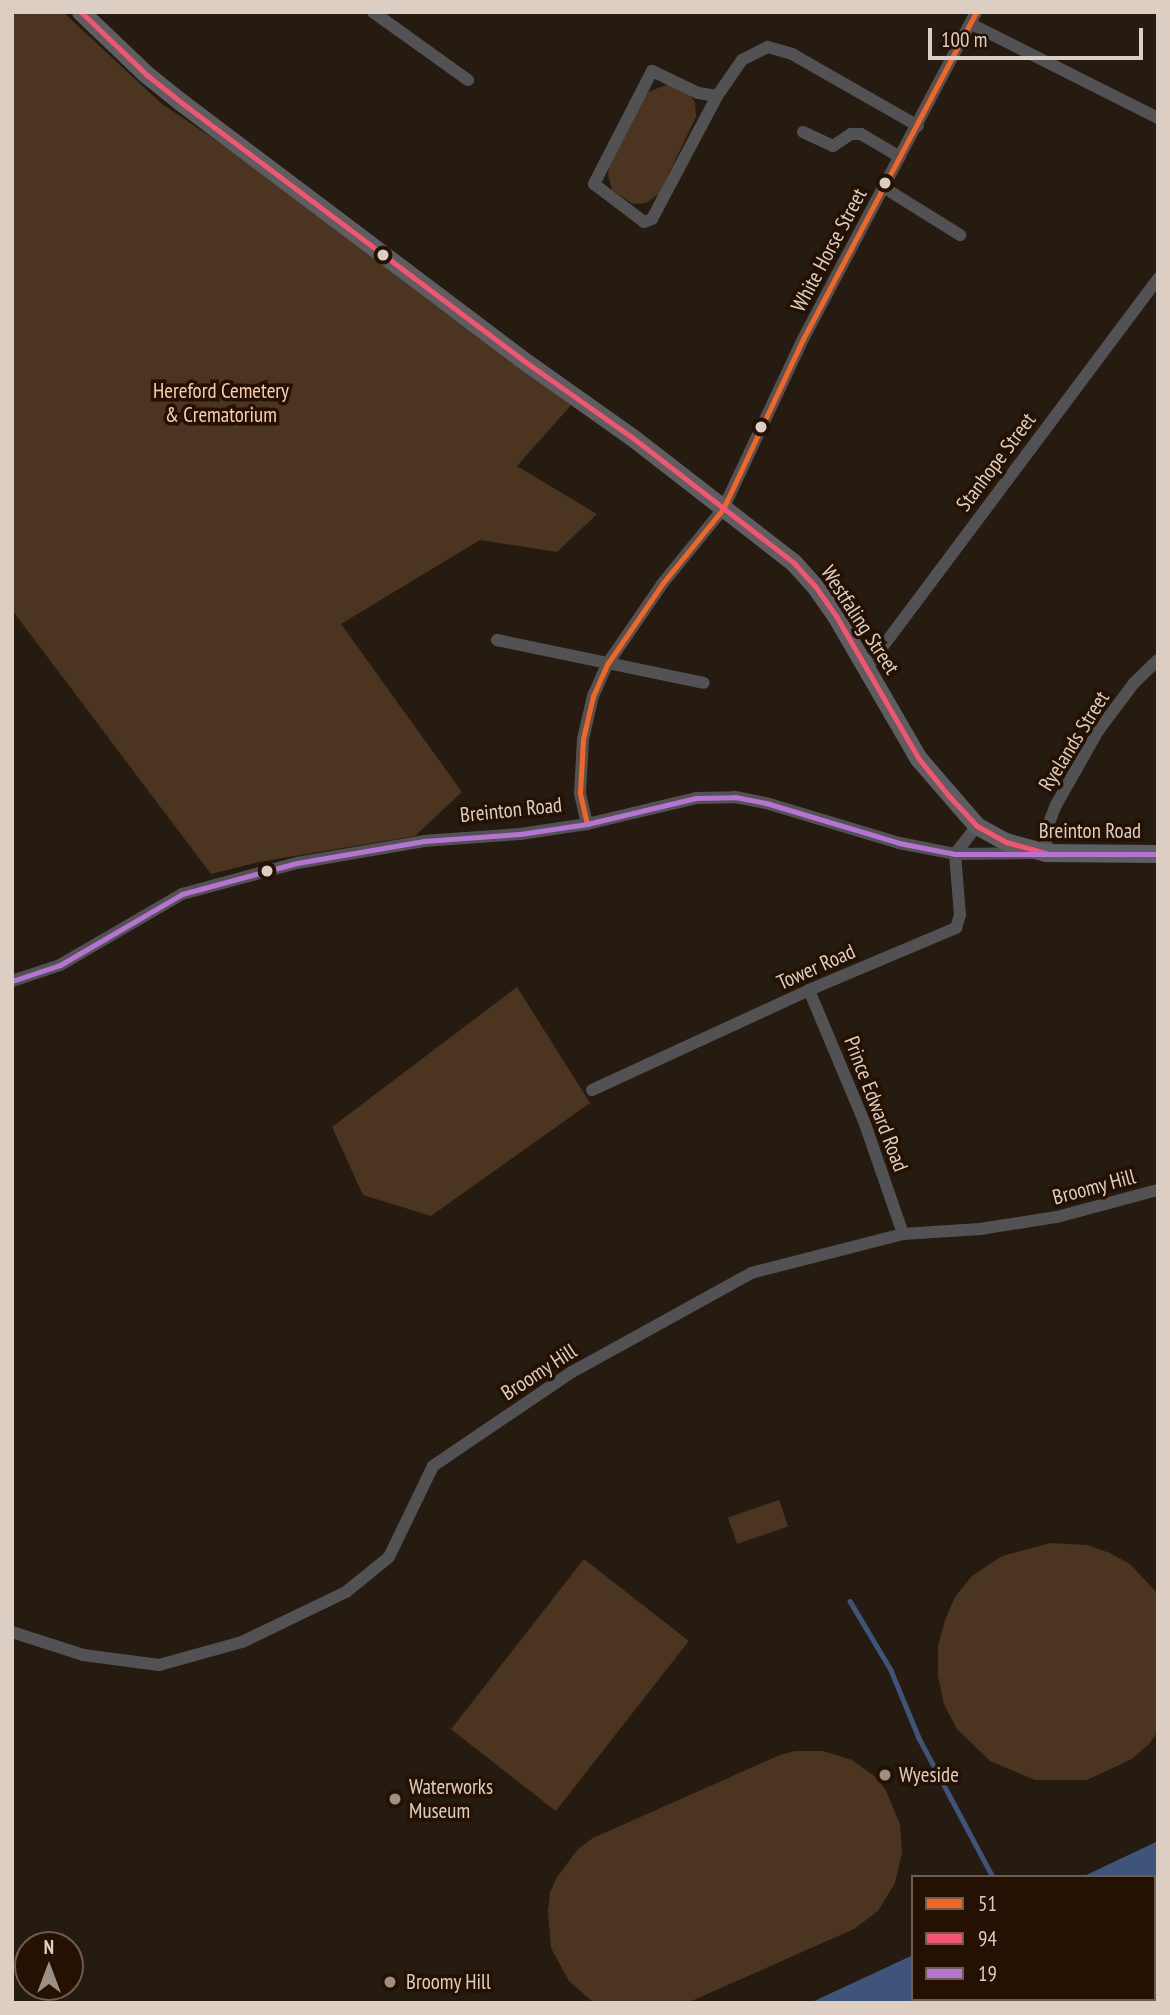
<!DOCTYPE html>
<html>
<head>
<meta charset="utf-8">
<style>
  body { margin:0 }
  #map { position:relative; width:1170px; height:2015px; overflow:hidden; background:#261b10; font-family:"PT Sans Narrow",sans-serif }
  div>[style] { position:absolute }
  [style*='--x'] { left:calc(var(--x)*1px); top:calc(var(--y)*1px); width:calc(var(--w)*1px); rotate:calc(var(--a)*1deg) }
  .green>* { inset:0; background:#4b3420; transform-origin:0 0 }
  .water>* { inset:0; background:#3f547a }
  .stream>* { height:4.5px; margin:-2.25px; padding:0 2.25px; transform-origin:2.25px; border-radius:2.25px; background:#3f547a }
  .street>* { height:12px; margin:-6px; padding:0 6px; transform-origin:6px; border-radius:6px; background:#525254 }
  .secondary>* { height:18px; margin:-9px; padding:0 9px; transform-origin:9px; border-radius:9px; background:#5d5e61 }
  .bus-1>* { height:5px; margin:-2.5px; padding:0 2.5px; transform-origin:2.5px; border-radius:2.5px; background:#f26522 }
  .bus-2>* { height:5px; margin:-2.5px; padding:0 2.5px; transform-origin:2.5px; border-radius:2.5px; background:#f65372 }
  .bus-3>* { height:5px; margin:-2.5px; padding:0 2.5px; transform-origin:2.5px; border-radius:2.5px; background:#b673d3 }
  .dots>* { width:19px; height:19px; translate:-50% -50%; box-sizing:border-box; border:4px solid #241101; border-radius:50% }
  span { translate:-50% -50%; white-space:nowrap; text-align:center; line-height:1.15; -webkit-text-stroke:7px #241101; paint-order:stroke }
  .street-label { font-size:21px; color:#ddcec3 }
  .park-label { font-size:21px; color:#f8cfae }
  .poi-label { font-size:21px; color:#ddcec3 }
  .left { translate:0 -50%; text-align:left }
  .frame { position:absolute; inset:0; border:14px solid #ddcec3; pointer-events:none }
  .legend { position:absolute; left:911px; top:1875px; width:245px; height:126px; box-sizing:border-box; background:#241101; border:2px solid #6e5d4f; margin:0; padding:9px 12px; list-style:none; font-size:21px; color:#ddcec3 }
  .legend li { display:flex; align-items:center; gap:14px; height:35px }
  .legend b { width:35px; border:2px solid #6e5d4f }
  .north { position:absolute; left:14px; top:1931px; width:70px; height:70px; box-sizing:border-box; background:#241101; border:2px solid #6e5d4f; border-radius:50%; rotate:0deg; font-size:19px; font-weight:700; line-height:28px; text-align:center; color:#ddcec3 }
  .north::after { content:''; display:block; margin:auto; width:24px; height:32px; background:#9d8f84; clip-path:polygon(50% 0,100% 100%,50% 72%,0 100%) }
  .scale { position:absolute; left:928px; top:28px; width:215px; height:32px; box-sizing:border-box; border:4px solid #ddcec3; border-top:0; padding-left:9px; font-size:21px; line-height:24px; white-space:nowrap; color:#ddcec3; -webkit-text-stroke:5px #241101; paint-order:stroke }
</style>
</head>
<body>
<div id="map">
  <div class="green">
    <div style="clip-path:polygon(12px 12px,63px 12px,162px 104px,250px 163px,423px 296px,572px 404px,517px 466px,597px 514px,557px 552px,480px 540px,341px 624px,462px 792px,415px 836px,259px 862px,211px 874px,12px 610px)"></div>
    <div style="clip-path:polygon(671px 83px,689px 92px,695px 103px,696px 117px,659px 194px,646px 203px,633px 204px,612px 190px,608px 175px,609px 167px,642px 99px,648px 92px)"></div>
    <div style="clip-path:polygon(517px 987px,590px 1103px,431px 1216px,363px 1195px,332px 1127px)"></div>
    <div style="left:779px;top:1500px;width:28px;height:54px;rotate:71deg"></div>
    <div style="clip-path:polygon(1051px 1543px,1087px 1545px,1110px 1553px,1130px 1564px,1158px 1594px,1158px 1731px,1149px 1744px,1132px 1759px,1087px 1780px,1035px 1780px,990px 1761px,957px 1729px,944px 1704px,938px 1676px,938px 1646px,945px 1620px,955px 1597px,972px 1576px,1002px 1556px)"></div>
    <div style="left:584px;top:1559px;width:133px;height:216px;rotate:38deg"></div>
    <div style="clip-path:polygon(795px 1751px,823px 1751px,852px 1760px,877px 1778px,886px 1791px,900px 1824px,902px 1853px,895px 1883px,878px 1911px,854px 1929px,687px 2003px,594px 2003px,569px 1981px,551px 1948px,548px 1911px,550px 1892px,557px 1877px,578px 1849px,593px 1838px,780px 1755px)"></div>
  </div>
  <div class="water">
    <div style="clip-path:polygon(1158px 1841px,1158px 1952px,1154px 1953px,1154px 1877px,1082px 1877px)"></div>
    <div style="clip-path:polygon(913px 1955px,913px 1999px,1052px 1999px,1044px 2003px,810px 2003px)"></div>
  </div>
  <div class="stream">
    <div style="--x:850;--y:1601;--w:80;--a:59.3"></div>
    <div style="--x:891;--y:1670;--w:74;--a:67.6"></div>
    <div style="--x:919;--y:1738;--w:157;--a:62"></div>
  </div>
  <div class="street">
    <div style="--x:373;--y:12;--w:117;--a:35.6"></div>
    <div style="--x:971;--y:24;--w:209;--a:26.7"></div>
    <div style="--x:717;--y:96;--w:19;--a:-171"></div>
    <div style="--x:698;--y:93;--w:51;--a:-154.4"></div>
    <div style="--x:652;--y:71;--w:127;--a:117.2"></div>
    <div style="--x:594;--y:184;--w:63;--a:37.2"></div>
    <div style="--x:644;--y:222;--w:9;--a:-21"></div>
    <div style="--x:652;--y:219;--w:139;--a:-62.1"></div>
    <div style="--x:717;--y:96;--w:44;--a:-55.2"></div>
    <div style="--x:742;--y:60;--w:29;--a:-27"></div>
    <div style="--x:768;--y:47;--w:25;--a:16"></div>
    <div style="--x:792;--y:54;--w:145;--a:29.7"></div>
    <div style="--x:803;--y:132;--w:33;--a:25"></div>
    <div style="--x:833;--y:146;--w:22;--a:-34"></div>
    <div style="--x:851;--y:134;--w:10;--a:0"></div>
    <div style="--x:861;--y:134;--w:45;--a:30.5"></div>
    <div style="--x:883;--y:187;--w:91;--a:31.9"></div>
    <div style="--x:497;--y:640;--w:211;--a:11.7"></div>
    <div style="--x:866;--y:669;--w:488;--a:-53.2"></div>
    <div style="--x:587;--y:824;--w:32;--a:-103"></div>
    <div style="--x:580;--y:793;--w:54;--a:-86.8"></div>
    <div style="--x:583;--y:739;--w:44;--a:-76.9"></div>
    <div style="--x:593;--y:696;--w:36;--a:-66"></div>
    <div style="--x:608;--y:663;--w:96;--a:-55.6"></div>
    <div style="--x:662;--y:584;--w:97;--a:-50.9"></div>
    <div style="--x:723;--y:509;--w:188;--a:-64.8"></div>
    <div style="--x:803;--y:339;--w:370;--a:-62.1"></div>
    <div style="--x:12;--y:981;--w:51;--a:-18.4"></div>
    <div style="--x:60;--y:965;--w:141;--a:-30.2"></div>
    <div style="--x:182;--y:894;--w:119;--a:-15.1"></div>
    <div style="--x:297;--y:863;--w:129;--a:-9.8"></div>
    <div style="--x:424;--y:841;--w:96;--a:-4.2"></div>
    <div style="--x:520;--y:834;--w:68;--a:-8.5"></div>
    <div style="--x:587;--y:824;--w:112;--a:-13.4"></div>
    <div style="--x:696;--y:798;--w:39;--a:-1"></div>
    <div style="--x:735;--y:797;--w:32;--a:11"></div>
    <div style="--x:766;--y:803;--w:139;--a:16.7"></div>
    <div style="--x:899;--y:843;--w:57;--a:11.1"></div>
    <div style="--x:955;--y:854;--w:91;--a:-0.6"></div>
    <div style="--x:1046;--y:853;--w:25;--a:-88"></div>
    <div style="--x:1047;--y:828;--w:25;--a:-69"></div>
    <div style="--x:1056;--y:805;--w:85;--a:-60.4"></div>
    <div style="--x:1098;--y:731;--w:60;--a:-53.1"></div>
    <div style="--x:1134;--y:683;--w:33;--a:-44"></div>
    <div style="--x:809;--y:990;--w:145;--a:67.3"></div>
    <div style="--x:865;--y:1124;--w:116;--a:70.9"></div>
    <div style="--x:592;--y:1090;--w:239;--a:-24.7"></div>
    <div style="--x:809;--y:990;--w:160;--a:-22.9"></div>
    <div style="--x:956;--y:928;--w:14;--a:-73"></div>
    <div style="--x:960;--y:915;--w:61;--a:-94.7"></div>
    <div style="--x:955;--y:854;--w:36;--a:-52"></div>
    <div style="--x:12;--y:1632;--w:75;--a:17.9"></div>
    <div style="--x:83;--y:1655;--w:77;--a:7.5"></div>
    <div style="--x:159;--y:1665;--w:86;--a:-15.5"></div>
    <div style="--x:242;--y:1642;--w:115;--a:-25.7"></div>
    <div style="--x:346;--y:1592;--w:55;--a:-39.1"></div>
    <div style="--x:389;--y:1557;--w:101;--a:-64.2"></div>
    <div style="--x:433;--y:1466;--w:168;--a:-34.1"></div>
    <div style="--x:572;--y:1372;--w:205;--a:-28.9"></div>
    <div style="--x:751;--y:1273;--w:157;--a:-14.4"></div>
    <div style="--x:903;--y:1234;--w:77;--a:-3.7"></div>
    <div style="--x:980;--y:1229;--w:78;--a:-8.9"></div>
    <div style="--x:1057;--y:1217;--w:105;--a:-15"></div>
  </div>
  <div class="secondary">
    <div style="--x:81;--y:12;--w:91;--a:43.7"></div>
    <div style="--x:147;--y:75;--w:45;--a:38.7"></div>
    <div style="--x:182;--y:103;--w:423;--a:37"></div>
    <div style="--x:520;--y:358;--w:138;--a:35.3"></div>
    <div style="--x:633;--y:438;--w:204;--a:37.8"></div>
    <div style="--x:794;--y:563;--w:31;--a:48"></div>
    <div style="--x:815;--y:586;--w:37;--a:55"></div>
    <div style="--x:836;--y:616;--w:165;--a:59.9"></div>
    <div style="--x:919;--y:759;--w:89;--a:49.1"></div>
    <div style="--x:977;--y:826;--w:33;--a:29"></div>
    <div style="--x:1006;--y:842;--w:41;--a:15.4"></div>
    <div style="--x:1046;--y:853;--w:112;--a:0.5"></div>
  </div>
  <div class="bus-1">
    <div style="--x:587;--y:824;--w:32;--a:-103"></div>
    <div style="--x:580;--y:793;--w:54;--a:-86.8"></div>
    <div style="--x:583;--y:739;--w:44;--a:-76.9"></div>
    <div style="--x:593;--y:696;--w:36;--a:-66"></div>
    <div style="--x:608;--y:663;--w:96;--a:-55.6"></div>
    <div style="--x:662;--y:584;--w:97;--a:-50.9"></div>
    <div style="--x:723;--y:509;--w:188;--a:-64.8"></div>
    <div style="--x:803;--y:339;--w:370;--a:-62.1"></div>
  </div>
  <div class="bus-2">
    <div style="--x:81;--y:12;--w:91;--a:43.7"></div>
    <div style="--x:147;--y:75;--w:45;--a:38.7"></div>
    <div style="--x:182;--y:103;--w:423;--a:37"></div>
    <div style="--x:520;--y:358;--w:138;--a:35.3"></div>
    <div style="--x:633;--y:438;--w:204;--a:37.8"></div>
    <div style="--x:794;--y:563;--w:31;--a:48"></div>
    <div style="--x:815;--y:586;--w:37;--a:55"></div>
    <div style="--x:836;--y:616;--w:165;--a:59.9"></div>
    <div style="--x:919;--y:759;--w:46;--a:51.1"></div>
    <div style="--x:948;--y:795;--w:42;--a:46.9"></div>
    <div style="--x:977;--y:826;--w:33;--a:29"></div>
    <div style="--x:1006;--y:842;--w:41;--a:15.4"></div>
  </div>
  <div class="bus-3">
    <div style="--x:12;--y:981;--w:51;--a:-18.4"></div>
    <div style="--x:60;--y:965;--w:141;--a:-30.2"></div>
    <div style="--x:182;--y:894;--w:119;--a:-15.1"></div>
    <div style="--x:297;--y:863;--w:129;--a:-9.8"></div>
    <div style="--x:424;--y:841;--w:96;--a:-4.2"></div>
    <div style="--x:520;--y:834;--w:68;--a:-8.5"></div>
    <div style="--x:587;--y:824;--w:112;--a:-13.4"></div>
    <div style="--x:696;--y:798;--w:39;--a:-1"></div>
    <div style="--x:735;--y:797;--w:32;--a:11"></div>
    <div style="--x:766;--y:803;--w:139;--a:16.7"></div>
    <div style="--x:899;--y:843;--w:57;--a:11.1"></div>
    <div style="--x:955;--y:854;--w:203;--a:0"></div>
  </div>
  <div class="dots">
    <div style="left:885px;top:183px;background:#ddcec3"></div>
    <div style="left:383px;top:255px;background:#ddcec3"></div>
    <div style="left:761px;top:427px;background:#ddcec3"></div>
    <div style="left:267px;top:871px;background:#ddcec3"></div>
    <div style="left:885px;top:1775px;background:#9d8f84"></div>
    <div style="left:395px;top:1799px;background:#9d8f84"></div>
    <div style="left:390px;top:1982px;background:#9d8f84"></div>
  </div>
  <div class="street-label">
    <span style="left:829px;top:250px;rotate:-62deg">White Horse Street</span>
    <span style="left:996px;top:462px;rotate:-53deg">Stanhope Street</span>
    <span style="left:860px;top:620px;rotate:57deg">Westfaling Street</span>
    <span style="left:1074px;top:741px;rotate:-58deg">Ryelands Street</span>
    <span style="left:511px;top:810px;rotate:-6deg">Breinton Road</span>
    <span style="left:1090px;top:831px">Breinton Road</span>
    <span style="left:816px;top:967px;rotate:-24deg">Tower Road</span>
    <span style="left:876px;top:1104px;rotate:69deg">Prince Edward Road</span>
    <span style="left:1094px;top:1187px;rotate:-15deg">Broomy Hill</span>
    <span style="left:539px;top:1372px;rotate:-33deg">Broomy Hill</span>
  </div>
  <div class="park-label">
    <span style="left:221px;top:403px">Hereford Cemetery<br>&amp; Crematorium</span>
  </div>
  <div class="poi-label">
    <span class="left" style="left:899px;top:1775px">Wyeside</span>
    <span class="left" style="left:409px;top:1799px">Waterworks<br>Museum</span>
    <span class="left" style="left:406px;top:1982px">Broomy Hill</span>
  </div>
  <div class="frame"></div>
  <ul class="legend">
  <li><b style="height:9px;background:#f26522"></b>51</li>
  <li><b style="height:9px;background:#f65372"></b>94</li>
  <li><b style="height:9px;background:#b673d3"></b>19</li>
  </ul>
  <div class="north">N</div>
  <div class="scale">100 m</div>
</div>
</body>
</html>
